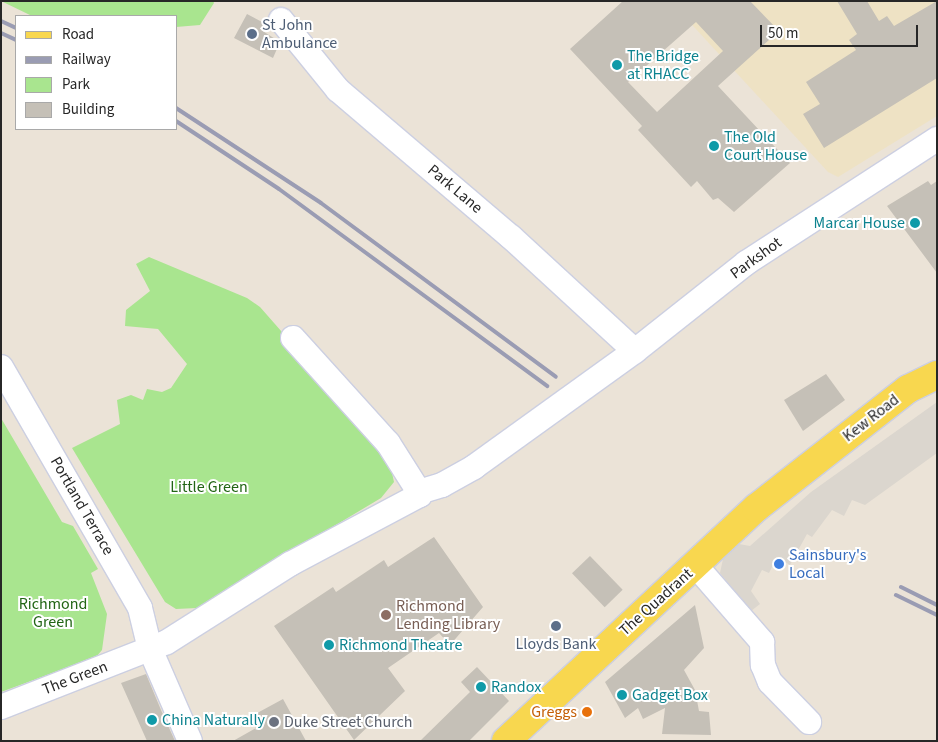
<!DOCTYPE html>
<html>
<head>
<meta charset="utf-8">
<style>
  body { margin:0 }
  #map { position:relative; width:938px; height:742px; overflow:hidden; background:#ebe3d7; font-family:"Source Sans 3",sans-serif }
  div>[style] { position:absolute }
  [style*='--x'] { left:calc(var(--x)*1px); top:calc(var(--y)*1px); width:calc(var(--w)*1px); rotate:calc(var(--a)*1deg) }
  .education>* { inset:0; background:#eee2c4 }
  .green>* { inset:0; background:#a9e58f }
  .plaza>* { inset:0; background:#dbd6ce }
  .building>* { inset:0; background:#c5c0b7; transform-origin:0 0 }
  .roads { filter:drop-shadow(1px 0 #cccfe1) drop-shadow(-1px 0 #cccfe1) drop-shadow(0 1px #cccfe1) drop-shadow(0 -1px #cccfe1) }
  .minor>* { height:24px; margin:-12px; padding:0 12px; transform-origin:12px; border-radius:12px; background:#fff }
  .major>* { height:28px; margin:-14px; padding:0 14px; transform-origin:14px; border-radius:14px; background:#f8d74f }
  .rail>* { height:4px; margin:-2px; padding:0 2px; transform-origin:2px; border-radius:2px; background:#9a9cb3 }
  .dots>* { width:14px; height:14px; translate:-50% -50%; box-sizing:border-box; border:2px solid #fff; border-radius:50% }
  span { translate:-50% -50%; white-space:nowrap; text-align:center; line-height:1.15; -webkit-text-stroke:4px #fff; paint-order:stroke }
  .service-label { font-size:16px; color:#4e5e75 }
  .left { translate:0 -50%; text-align:left }
  .culture-label { font-size:16px; color:#0d838f }
  .right { translate:-100% -50%; text-align:right }
  .street-label { font-size:16px; color:#272727 }
  .park-label { font-size:16px; color:#226515 }
  .shop-label { font-size:16px; color:#366cbe }
  .education-label { font-size:16px; color:#785e54 }
  .food-label { font-size:16px; color:#c56008 }
  .worship-label { font-size:16px; color:#5b616d }
  .frame { position:absolute; inset:0; border:2px solid #272727; pointer-events:none }
  .legend { position:absolute; left:15px; top:15px; width:162px; height:115px; box-sizing:border-box; background:#fff; border:1px solid #a9a9a9; margin:0; padding:6px 9px; list-style:none; font-size:15px; color:#272727 }
  .legend li { display:flex; align-items:center; gap:10px; height:25px }
  .legend b { width:25px; border:1px solid #a9a9a9 }
  .scale { position:absolute; left:760px; top:25px; width:158px; height:22px; box-sizing:border-box; border:2px solid #272727; border-top:0; padding-left:6px; font-size:15px; line-height:18px; white-space:nowrap; color:#272727; -webkit-text-stroke:4px #fff; paint-order:stroke }
</style>
</head>
<body>
<div id="map">
  <div class="education">
    <div style="clip-path:polygon(670px 1px,937px 1px,937px 116px,838px 177px,828px 172px)"></div>
  </div>
  <div class="green">
    <div style="clip-path:polygon(1px 1px,213px 1px,214px 3px,200px 25px,176px 27px,176px 16px,32px 16px)"></div>
    <div style="clip-path:polygon(149px 257px,247px 298px,260px 307px,289px 340px,292px 353px,390px 464px,394px 482px,381px 498px,197px 608px,176px 609px,165px 602px,72px 448px,120px 424px,117px 400px,131px 395px,143px 400px,147px 389px,162px 392px,171px 388px,187px 364px,158px 329px,125px 326px,126px 310px,150px 291px,136px 264px)"></div>
    <div style="clip-path:polygon(1px 418px,62px 522px,73px 526px,98px 569px,91px 573px,107px 614px,102px 650px,96px 657px,1px 692px)"></div>
  </div>
  <div class="plaza">
    <div style="clip-path:polygon(937px 402px,937px 453px,865px 505px,852px 500px,844px 516px,832px 510px,812px 537px,807px 534px,790px 565px,777px 557px,769px 573px,762px 570px,751px 591px,760px 604px,751px 611px,720px 573px,723px 559px,739px 544px,750px 546px,811px 492px)"></div>
  </div>
  <div class="building">
    <div style="clip-path:polygon(evenodd,623px 1px,750px 1px,779px 31px,718px 86px,790px 163px,734px 212px,718px 198px,713px 200px,697px 181px,691px 187px,638px 130px,642px 126px,570px 49px,623px 1px,696px 22px,723px 51px,657px 112px,628px 82px,696px 22px)"></div>
    <div style="clip-path:polygon(837px 1px,867px 1px,879px 21px,887px 16px,894px 26px,937px 1px,937px 78px,824px 148px,803px 114px,820px 104px,806px 82px,856px 50px,849px 40px,857px 34px)"></div>
    <div style="clip-path:polygon(247px 14px,264px 23px,261px 30px,280px 42px,273px 58px,234px 38px)"></div>
    <div style="clip-path:polygon(928px 181px,931px 185px,937px 181px,937px 273px,887px 206px)"></div>
    <div style="clip-path:polygon(826px 374px,845px 400px,803px 431px,784px 400px)"></div>
    <div style="clip-path:polygon(434px 537px,483px 607px,450px 645px,439px 633px,388px 668px,405px 691px,354px 740px,274px 626px,333px 587px,336px 592px,384px 560px,388px 567px)"></div>
    <div style="left:590px;top:556px;width:47px;height:25px;rotate:46deg"></div>
    <div style="clip-path:polygon(695px 605px,704px 648px,684px 670px,695px 690px,699px 711px,709px 712px,711px 735px,662px 734px,665px 708px,643px 719px,638px 708px,625px 718px,605px 682px)"></div>
    <div style="clip-path:polygon(477px 667px,509px 701px,469px 741px,420px 741px,470px 692px,461px 682px)"></div>
    <div style="clip-path:polygon(146px 674px,161px 710px,175px 741px,147px 741px,121px 683px)"></div>
    <div style="clip-path:polygon(283px 699px,306px 741px,233px 741px,256px 728px,250px 717px)"></div>
  </div>
  <div class="roads">
    <div class="minor">
      <div style="--x:281;--y:20;--w:90;--a:50.8"></div>
      <div style="--x:338;--y:90;--w:227;--a:40.4"></div>
      <div style="--x:511;--y:237;--w:168;--a:42.6"></div>
      <div style="--x:293;--y:338;--w:142;--a:47.9"></div>
      <div style="--x:388;--y:443;--w:58;--a:57.7"></div>
      <div style="--x:1;--y:367;--w:278;--a:60"></div>
      <div style="--x:140;--y:608;--w:42;--a:76.3"></div>
      <div style="--x:150;--y:649;--w:100;--a:66.5"></div>
      <div style="--x:696;--y:566;--w:101;--a:49"></div>
      <div style="--x:762;--y:642;--w:23;--a:88"></div>
      <div style="--x:763;--y:665;--w:18;--a:68"></div>
      <div style="--x:770;--y:682;--w:56;--a:45.7"></div>
      <div style="--x:1;--y:707;--w:178;--a:-21.4"></div>
      <div style="--x:167;--y:642;--w:146;--a:-32.4"></div>
      <div style="--x:290;--y:564;--w:147;--a:-28"></div>
      <div style="--x:420;--y:495;--w:3;--a:-108"></div>
      <div style="--x:419;--y:492;--w:24;--a:-17"></div>
      <div style="--x:442;--y:485;--w:37;--a:-29"></div>
      <div style="--x:474;--y:467;--w:198;--a:-35.8"></div>
      <div style="--x:635;--y:351;--w:142;--a:-38.4"></div>
      <div style="--x:746;--y:263;--w:228;--a:-33"></div>
    </div>
    <div class="major">
      <div style="--x:506;--y:741;--w:342;--a:-43"></div>
      <div style="--x:756;--y:508;--w:193;--a:-38.1"></div>
      <div style="--x:908;--y:389;--w:32;--a:-26"></div>
    </div>
  </div>
  <div class="rail">
    <div style="--x:1;--y:21;--w:17;--a:25"></div>
    <div style="--x:1;--y:33;--w:17;--a:25"></div>
    <div style="--x:176;--y:108;--w:173;--a:33.2"></div>
    <div style="--x:321;--y:203;--w:292;--a:36.5"></div>
    <div style="--x:176;--y:121;--w:123;--a:33.4"></div>
    <div style="--x:279;--y:189;--w:333;--a:36.3"></div>
    <div style="--x:901;--y:587;--w:40;--a:26.6"></div>
    <div style="--x:896;--y:595;--w:46;--a:26"></div>
  </div>
  <div class="dots">
    <div style="left:252px;top:34px;background:#5c6f8a"></div>
    <div style="left:617px;top:65px;background:#0f9aa8"></div>
    <div style="left:714px;top:146px;background:#0f9aa8"></div>
    <div style="left:915px;top:223px;background:#0f9aa8"></div>
    <div style="left:779px;top:564px;background:#3f7fe0"></div>
    <div style="left:386px;top:615px;background:#8d6e63"></div>
    <div style="left:556px;top:626px;background:#5c6f8a"></div>
    <div style="left:329px;top:645px;background:#0f9aa8"></div>
    <div style="left:481px;top:687px;background:#0f9aa8"></div>
    <div style="left:622px;top:695px;background:#0f9aa8"></div>
    <div style="left:587px;top:712px;background:#e8710a"></div>
    <div style="left:152px;top:720px;background:#0f9aa8"></div>
    <div style="left:274px;top:722px;background:#6b7280"></div>
  </div>
  <div class="service-label">
    <span class="left" style="left:262px;top:34px">St John<br>Ambulance</span>
    <span style="left:556px;top:644px">Lloyds Bank</span>
  </div>
  <div class="culture-label">
    <span class="left" style="left:627px;top:65px">The Bridge<br>at RHACC</span>
    <span class="left" style="left:724px;top:146px">The Old<br>Court House</span>
    <span class="right" style="left:905px;top:223px">Marcar House</span>
    <span class="left" style="left:339px;top:645px">Richmond Theatre</span>
    <span class="left" style="left:491px;top:687px">Randox</span>
    <span class="left" style="left:632px;top:695px">Gadget Box</span>
    <span class="left" style="left:162px;top:720px">China Naturally</span>
  </div>
  <div class="street-label">
    <span style="left:455px;top:189px;rotate:40deg">Park Lane</span>
    <span style="left:756px;top:258px;rotate:-36deg">Parkshot</span>
    <span style="left:871px;top:418px;rotate:-38deg">Kew Road</span>
    <span style="left:82px;top:506px;rotate:60deg">Portland Terrace</span>
    <span style="left:656px;top:602px;rotate:-42deg">The Quadrant</span>
    <span style="left:75px;top:678px;rotate:-21deg">The Green</span>
  </div>
  <div class="park-label">
    <span style="left:209px;top:487px">Little Green</span>
    <span style="left:53px;top:613px">Richmond<br>Green</span>
  </div>
  <div class="shop-label">
    <span class="left" style="left:789px;top:564px">Sainsbury's<br>Local</span>
  </div>
  <div class="education-label">
    <span class="left" style="left:396px;top:615px">Richmond<br>Lending Library</span>
  </div>
  <div class="food-label">
    <span class="right" style="left:577px;top:712px">Greggs</span>
  </div>
  <div class="worship-label">
    <span class="left" style="left:284px;top:722px">Duke Street Church</span>
  </div>
  <div class="frame"></div>
  <ul class="legend">
  <li><b style="height:6px;background:#f8d74f"></b>Road</li>
  <li><b style="height:6px;background:#9a9cb3"></b>Railway</li>
  <li><b style="height:14px;background:#a9e58f"></b>Park</li>
  <li><b style="height:14px;background:#c5c0b7"></b>Building</li>
  </ul>
  <div class="scale">50 m</div>
</div>
</body>
</html>
